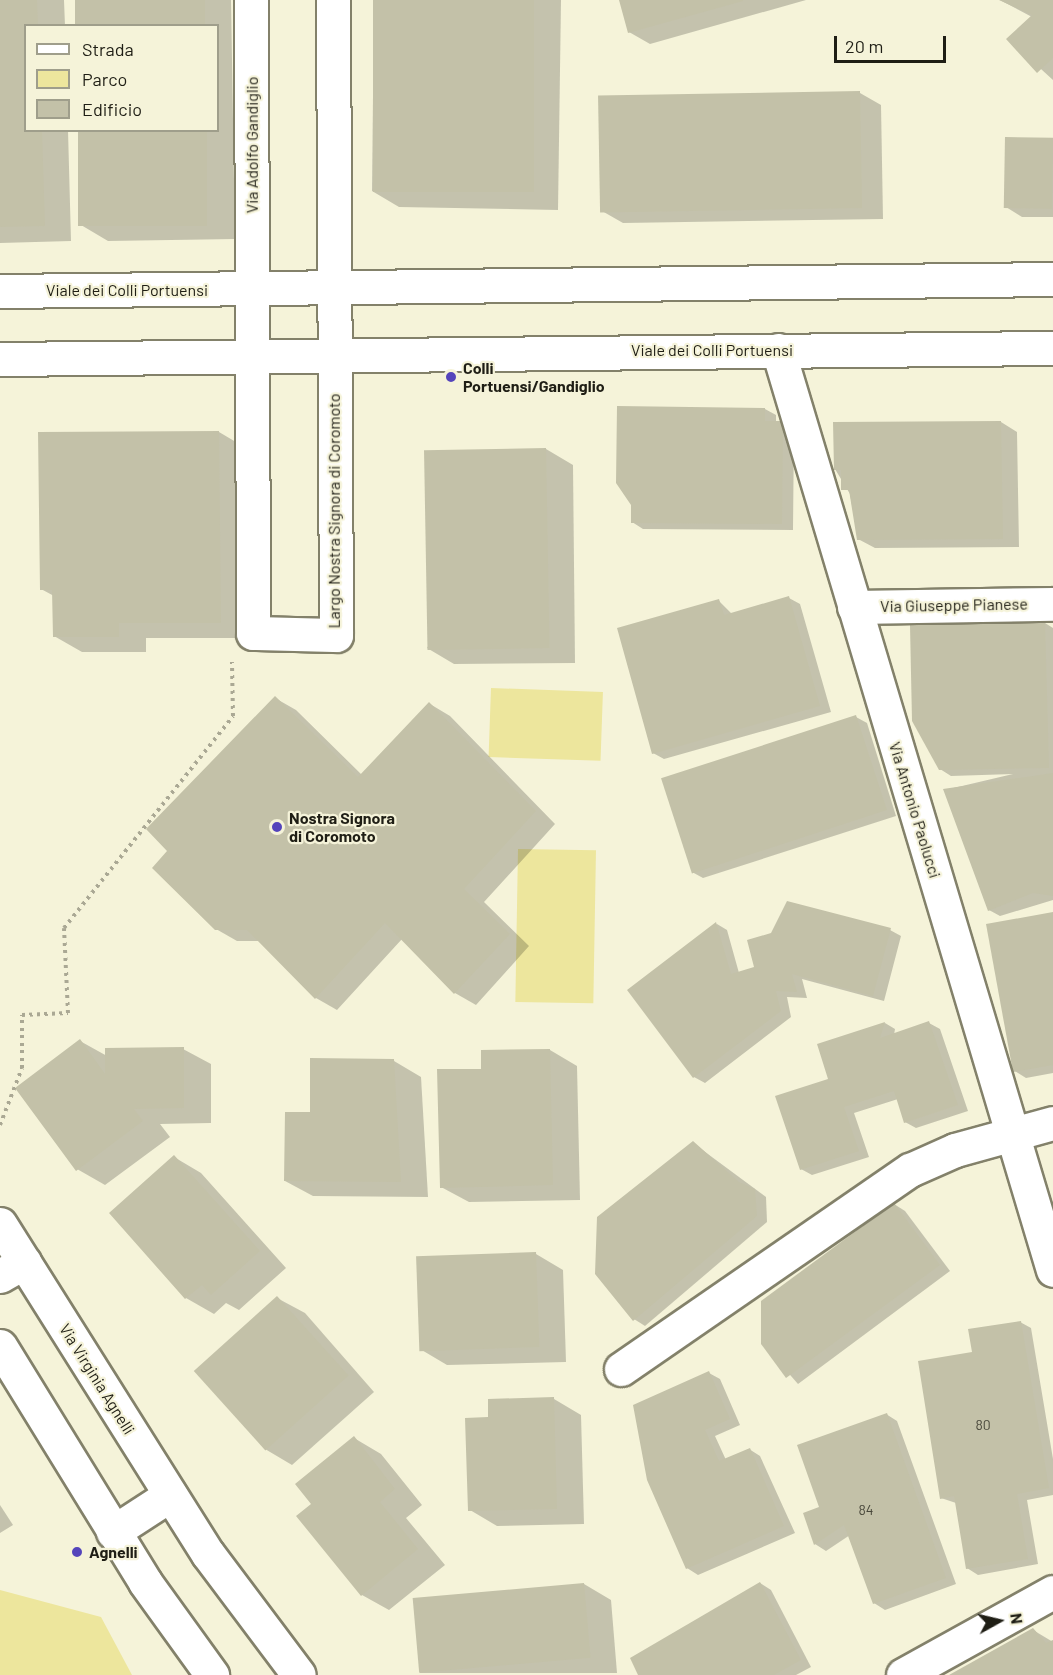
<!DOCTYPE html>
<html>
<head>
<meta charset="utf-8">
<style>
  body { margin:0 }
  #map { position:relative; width:1053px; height:1675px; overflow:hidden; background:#f5f3d9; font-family:Barlow,sans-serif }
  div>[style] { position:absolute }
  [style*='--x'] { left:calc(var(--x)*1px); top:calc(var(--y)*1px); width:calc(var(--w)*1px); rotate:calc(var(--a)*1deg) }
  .green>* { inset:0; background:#ede69d; transform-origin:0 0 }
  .shadow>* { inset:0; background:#0003 }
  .building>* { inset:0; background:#c3c1a8; transform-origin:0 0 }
  .path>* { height:4px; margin-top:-2px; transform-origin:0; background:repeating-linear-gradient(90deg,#aaa894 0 3px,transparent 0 7.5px) }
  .roads { filter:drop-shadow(2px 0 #83816a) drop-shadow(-2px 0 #83816a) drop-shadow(0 2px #83816a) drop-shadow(0 -2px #83816a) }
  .minor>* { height:33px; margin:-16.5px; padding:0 16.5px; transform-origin:16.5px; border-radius:16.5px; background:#fff }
  .major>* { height:33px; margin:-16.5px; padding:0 16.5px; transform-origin:16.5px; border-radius:16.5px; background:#fff }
  .dots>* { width:16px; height:16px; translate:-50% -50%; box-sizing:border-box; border:3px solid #f5f3d9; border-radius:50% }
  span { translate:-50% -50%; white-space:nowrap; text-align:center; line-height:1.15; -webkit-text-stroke:4.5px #f5f3d9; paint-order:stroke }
  .number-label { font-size:14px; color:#48473a }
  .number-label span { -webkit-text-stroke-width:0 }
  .street-label { font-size:16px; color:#1f1e15 }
  .poi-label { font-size:16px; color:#1f1e15; font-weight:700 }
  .left { translate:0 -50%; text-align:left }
  .legend { position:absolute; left:24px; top:24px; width:195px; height:108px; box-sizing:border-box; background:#f5f3d9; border:2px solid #9f9e8b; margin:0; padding:8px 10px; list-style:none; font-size:18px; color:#1f1e15 }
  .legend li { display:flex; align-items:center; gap:12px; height:30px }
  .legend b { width:30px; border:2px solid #9f9e8b }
  .north { position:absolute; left:969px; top:1591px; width:60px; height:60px; -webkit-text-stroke:4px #f5f3d9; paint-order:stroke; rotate:82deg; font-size:16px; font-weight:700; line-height:24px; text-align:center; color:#1f1e15 }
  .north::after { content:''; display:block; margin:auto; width:21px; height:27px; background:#1f1e15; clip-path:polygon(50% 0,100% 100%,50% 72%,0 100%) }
  .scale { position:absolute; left:834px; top:36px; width:112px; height:27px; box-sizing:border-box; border:3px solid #1f1e15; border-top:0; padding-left:8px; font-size:18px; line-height:21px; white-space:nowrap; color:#1f1e15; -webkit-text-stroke:4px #f5f3d9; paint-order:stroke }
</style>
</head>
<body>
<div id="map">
  <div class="green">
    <div style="left:491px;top:688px;width:112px;height:69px;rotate:2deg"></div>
    <div style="left:518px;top:849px;width:78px;height:153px;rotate:1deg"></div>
    <div style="clip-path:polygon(0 1590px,101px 1617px,132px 1675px,0 1675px)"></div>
  </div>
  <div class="shadow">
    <div style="clip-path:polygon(0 0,64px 0,65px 26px,26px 26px,26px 130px,68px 130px,71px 241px,0 243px)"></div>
    <div style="clip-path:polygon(77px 0,231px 0,235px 239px,108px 241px,81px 225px,79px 130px,218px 130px,218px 26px,77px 26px)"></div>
    <div style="clip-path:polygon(374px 0,561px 0,558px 210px,399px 207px,372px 191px)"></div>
    <div style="clip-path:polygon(620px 0,806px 0,650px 44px,629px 32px)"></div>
    <div style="clip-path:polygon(1000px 0,1053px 0,1053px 80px,1008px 39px,1032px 17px)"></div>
    <div style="clip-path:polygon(860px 93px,881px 105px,883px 219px,623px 223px,602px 211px)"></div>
    <div style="clip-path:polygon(1053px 139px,1053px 217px,1022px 217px,1006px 207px)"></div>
    <div style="clip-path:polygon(765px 409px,776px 415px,776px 423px,794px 429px,793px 530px,643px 529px,632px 522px)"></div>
    <div style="clip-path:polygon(1001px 422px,1017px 432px,1019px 547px,875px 548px,858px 539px,850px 494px,835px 469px,835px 424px)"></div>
    <div style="clip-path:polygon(219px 432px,246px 448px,248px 638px,146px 638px,146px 652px,82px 652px,54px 636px,54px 596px,41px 589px)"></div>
    <div style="clip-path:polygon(546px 449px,573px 465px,575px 663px,454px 664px,427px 648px)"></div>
    <div style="clip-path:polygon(789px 598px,800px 604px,831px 712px,664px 759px,653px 753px,719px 601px,732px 614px)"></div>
    <div style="clip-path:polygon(1045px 623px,1053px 628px,1053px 900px,1000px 916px,989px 910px,945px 790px,1013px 774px,951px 776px,940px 769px)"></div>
    <div style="clip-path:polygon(275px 698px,296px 710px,362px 775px,430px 704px,450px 716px,555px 824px,484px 902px,529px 946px,476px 1005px,455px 993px,402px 939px,337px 1010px,316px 998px,260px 941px,237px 941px,216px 929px,169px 851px)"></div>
    <div style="clip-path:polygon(856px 717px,867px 723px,896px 816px,703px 878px,692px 872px)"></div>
    <div style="clip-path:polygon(1053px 913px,1053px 1073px,1026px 1078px,1015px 1071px)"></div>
    <div style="clip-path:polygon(717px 924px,727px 930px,739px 973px,890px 930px,901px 936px,884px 1001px,802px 979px,807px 998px,787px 997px,791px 1017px,705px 1083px,694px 1077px,629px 991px)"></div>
    <div style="clip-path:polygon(885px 1023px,895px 1029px,894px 1035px,929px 1023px,940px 1029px,968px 1111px,916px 1128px,905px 1122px,898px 1099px,854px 1113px,869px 1157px,812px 1175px,801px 1169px,830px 1080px,819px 1045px)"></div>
    <div style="clip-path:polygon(80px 1041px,107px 1056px,183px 1049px,211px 1064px,211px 1123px,160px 1124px,170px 1137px,105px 1185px,77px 1169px)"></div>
    <div style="clip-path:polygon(550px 1050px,577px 1066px,580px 1200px,469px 1202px,441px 1187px,482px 1070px)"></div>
    <div style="clip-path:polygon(394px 1061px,421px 1077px,428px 1197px,313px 1196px,285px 1181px)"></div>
    <div style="clip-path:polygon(693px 1143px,766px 1197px,767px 1222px,645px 1326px,634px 1319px)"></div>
    <div style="clip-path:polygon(174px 1157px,201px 1173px,286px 1268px,239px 1310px,226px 1303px,214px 1314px,186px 1298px,111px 1214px)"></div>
    <div style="clip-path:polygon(894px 1204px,905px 1211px,950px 1271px,798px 1384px,762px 1343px)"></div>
    <div style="clip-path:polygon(536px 1254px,563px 1270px,566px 1362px,447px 1365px,420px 1349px)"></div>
    <div style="clip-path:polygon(277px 1298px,305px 1313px,374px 1392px,292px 1465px,265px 1449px)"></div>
    <div style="clip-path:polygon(1020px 1322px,1031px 1328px,1053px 1459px,1053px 1495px,1027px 1500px,1038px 1564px,978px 1575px,967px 1568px,956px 1503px,941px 1498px,974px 1353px)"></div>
    <div style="clip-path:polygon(709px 1373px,720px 1379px,740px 1425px,715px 1436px,726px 1460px,749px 1449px,760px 1456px,795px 1533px,698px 1575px,687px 1568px)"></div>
    <div style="clip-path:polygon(554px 1399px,581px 1415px,584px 1524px,497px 1526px,470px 1510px)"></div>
    <div style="clip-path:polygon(886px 1414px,897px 1421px,956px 1584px,885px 1610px,874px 1603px,850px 1535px,826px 1551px,815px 1544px,805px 1514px,821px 1507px)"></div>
    <div style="clip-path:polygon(354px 1438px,381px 1454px,422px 1505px,406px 1518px,445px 1565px,389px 1610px,362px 1595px,313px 1504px)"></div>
    <div style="clip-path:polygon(0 1505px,13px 1525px,0 1533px)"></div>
    <div style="clip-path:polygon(760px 1583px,771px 1590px,811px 1667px,796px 1675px,640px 1675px)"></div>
    <div style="clip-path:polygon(584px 1584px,611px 1600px,617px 1673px,420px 1673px,414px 1599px)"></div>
    <div style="clip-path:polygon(1033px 1630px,1053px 1642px,1053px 1675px,952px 1675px)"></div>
  </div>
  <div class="building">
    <div style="clip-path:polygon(0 0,37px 0,38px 26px,26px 26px,26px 130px,42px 130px,45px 226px,0 227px)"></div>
    <div style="left:75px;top:0;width:130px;height:26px"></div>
    <div style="left:373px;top:0;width:161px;height:192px"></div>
    <div style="clip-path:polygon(619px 0,743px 0,743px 1px,628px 33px)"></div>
    <div style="clip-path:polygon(999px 0,1053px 0,1053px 58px,1037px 73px,1006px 39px,1032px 15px)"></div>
    <div style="left:860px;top:91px;width:117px;height:262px;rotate:89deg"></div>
    <div style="left:78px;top:130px;width:129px;height:96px"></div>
    <div style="left:1005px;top:137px;width:48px;height:71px;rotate:1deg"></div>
    <div style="clip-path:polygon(617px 406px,765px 408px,765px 421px,783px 421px,782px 524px,631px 523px,631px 505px,616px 483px)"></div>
    <div style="clip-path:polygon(1001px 421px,1003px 539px,857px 540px,849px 490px,841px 490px,841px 470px,834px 470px,833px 422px)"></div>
    <div style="clip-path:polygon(219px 431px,221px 623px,119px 623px,119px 637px,53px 637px,52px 590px,40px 590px,38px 432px)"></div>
    <div style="left:546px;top:448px;width:200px;height:122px;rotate:89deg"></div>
    <div style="clip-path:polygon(789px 596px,820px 706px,652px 754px,617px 628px,719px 599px,724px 615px)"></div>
    <div style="clip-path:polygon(1045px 622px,1049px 768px,939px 770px,912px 721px,910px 625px)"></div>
    <div style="clip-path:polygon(275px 696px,358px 777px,429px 702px,536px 811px,464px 889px,510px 934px,454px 994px,385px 923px,315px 999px,247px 930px,215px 930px,152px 868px,167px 851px,146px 829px)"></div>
    <div style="left:856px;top:715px;width:100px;height:205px;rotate:72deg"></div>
    <div style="clip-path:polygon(1053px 773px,1053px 896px,1033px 893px,988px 911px,943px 789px)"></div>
    <div style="clip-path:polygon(787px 901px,891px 928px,873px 996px,792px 974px,797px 992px,776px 991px,781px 1011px,693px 1078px,627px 990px,716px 922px,731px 974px,754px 967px,747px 940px,771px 933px)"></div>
    <div style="clip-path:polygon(1053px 912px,1053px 1065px,1013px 1072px,986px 924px)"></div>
    <div style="clip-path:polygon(929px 1021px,958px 1105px,904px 1123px,894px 1091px,844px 1107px,859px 1151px,800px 1170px,775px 1096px,828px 1079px,817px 1044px,885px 1022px,880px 1038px)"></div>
    <div style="clip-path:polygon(80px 1039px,105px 1074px,105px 1048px,184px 1047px,184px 1108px,134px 1109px,143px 1121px,76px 1171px,15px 1088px)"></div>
    <div style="clip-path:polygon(550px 1049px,553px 1185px,440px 1188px,437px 1069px,481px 1069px,481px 1050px)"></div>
    <div style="clip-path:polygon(310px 1058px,394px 1059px,401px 1182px,284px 1181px,285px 1112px,310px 1112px)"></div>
    <div style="clip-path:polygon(693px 1141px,739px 1182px,755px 1189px,757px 1216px,633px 1321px,595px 1274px,597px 1217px)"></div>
    <div style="clip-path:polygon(174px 1155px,260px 1251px,211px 1295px,202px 1285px,185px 1299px,109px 1213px)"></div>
    <div style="clip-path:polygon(894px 1203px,940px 1265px,786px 1378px,761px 1344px,761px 1301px)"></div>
    <div style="left:536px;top:1252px;width:95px;height:120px;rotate:88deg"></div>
    <div style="left:277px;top:1296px;width:107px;height:112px;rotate:48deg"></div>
    <div style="clip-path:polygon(1021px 1321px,1049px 1488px,1017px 1494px,1028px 1559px,966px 1569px,954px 1496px,940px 1499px,918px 1361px,972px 1352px,968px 1329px)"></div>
    <div style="clip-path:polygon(709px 1371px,730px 1419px,705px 1430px,719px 1461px,750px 1448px,784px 1526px,686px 1569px,647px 1480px,633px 1405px)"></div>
    <div style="clip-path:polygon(554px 1397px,557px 1509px,468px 1511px,465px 1418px,488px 1417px,488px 1399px)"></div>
    <div style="clip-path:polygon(887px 1413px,946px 1578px,873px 1604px,844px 1525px,814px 1545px,803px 1513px,819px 1507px,797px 1445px)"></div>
    <div style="clip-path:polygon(354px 1436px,395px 1489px,380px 1502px,418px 1549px,361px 1596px,296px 1516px,311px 1504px,295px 1484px)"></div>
    <div style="clip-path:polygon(760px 1582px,801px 1660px,774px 1675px,638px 1675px,630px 1658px)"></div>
    <div style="left:584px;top:1583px;width:75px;height:172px;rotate:85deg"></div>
    <div style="clip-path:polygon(1033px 1628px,1046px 1643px,1053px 1640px,1053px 1675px,949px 1675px)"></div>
  </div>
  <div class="path">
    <div style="--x:0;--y:1125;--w:61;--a:-68.9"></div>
    <div style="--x:22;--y:1068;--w:53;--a:-90"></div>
    <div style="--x:22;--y:1015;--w:46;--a:-2.5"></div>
    <div style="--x:68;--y:1013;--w:85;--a:-92.7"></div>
    <div style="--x:64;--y:928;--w:271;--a:-51.4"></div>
    <div style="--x:233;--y:716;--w:54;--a:-91.1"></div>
  </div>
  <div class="roads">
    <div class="minor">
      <div style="--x:251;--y:0;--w:633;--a:89.82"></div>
      <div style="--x:253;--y:633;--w:83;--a:1.4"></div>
      <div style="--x:336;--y:635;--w:635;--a:-90.27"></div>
      <div style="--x:778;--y:350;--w:960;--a:73.36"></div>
      <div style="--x:854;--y:607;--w:199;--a:-0.9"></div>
      <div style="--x:0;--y:1224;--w:390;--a:57.8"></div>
      <div style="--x:208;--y:1554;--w:151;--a:53.1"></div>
      <div style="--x:0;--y:1276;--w:28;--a:-30"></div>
      <div style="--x:0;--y:1346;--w:277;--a:58.4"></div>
      <div style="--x:145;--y:1582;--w:115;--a:54.2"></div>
      <div style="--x:621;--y:1369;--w:351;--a:-34.6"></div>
      <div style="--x:910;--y:1170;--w:49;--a:-24"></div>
      <div style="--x:955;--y:1150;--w:102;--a:-15.4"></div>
      <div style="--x:113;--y:1532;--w:68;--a:-33"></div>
      <div style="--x:903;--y:1675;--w:171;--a:-29"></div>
    </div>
    <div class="major">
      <div style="--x:0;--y:291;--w:1053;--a:-0.65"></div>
      <div style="--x:0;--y:359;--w:1053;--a:-0.6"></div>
    </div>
  </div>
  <div class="dots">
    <div style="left:451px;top:377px;background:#5444bb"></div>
    <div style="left:277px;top:827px;background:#5444bb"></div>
    <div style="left:77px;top:1552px;background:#5444bb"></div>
  </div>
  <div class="number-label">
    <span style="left:983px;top:1425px">80</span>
    <span style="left:866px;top:1510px">84</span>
  </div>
  <div class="street-label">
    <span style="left:252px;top:145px;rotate:-90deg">Via Adolfo Gandiglio</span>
    <span style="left:127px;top:290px">Viale dei Colli Portuensi</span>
    <span style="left:712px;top:350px">Viale dei Colli Portuensi</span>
    <span style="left:334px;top:511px;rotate:-90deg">Largo Nostra Signora di Coromoto</span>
    <span style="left:954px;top:605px;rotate:-1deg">Via Giuseppe Pianese</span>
    <span style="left:915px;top:810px;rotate:73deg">Via Antonio Paolucci</span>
    <span style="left:97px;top:1379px;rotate:58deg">Via Virginia Agnelli</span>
  </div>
  <div class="poi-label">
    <span class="left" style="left:463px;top:377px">Colli<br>Portuensi/Gandiglio</span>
    <span class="left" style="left:289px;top:827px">Nostra Signora<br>di Coromoto</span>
    <span class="left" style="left:89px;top:1552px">Agnelli</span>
  </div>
  <ul class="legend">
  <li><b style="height:8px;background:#fff"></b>Strada</li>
  <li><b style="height:16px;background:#ede69d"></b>Parco</li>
  <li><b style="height:16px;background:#c3c1a8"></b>Edificio</li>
  </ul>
  <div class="north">N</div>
  <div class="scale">20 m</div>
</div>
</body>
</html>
